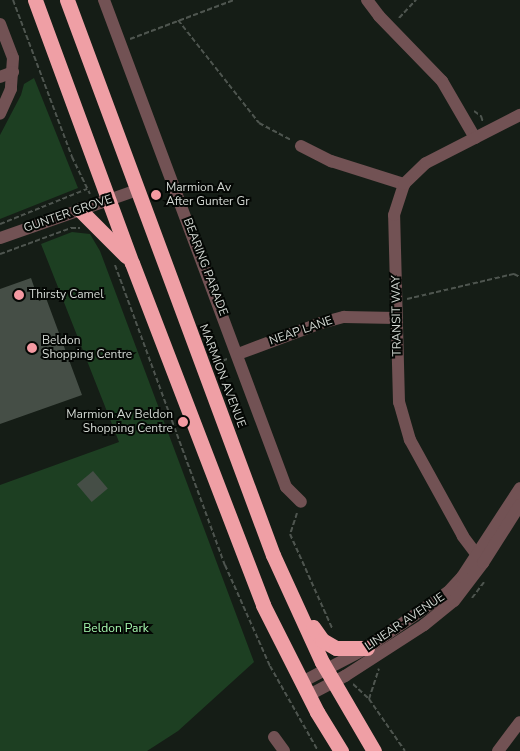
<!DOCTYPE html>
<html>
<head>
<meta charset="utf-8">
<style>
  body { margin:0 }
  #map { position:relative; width:520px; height:751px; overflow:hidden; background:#151d16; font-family:"Nunito Sans",sans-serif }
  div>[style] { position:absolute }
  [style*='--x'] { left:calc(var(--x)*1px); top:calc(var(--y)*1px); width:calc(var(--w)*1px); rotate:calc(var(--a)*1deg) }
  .green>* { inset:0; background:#1d3f22 }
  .building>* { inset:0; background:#454e46; transform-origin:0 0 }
  .path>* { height:2px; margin-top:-1px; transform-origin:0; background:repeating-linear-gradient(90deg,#4e554f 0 5px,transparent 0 7.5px) }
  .minor>* { height:12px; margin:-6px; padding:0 6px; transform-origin:6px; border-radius:6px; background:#725254 }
  .highway>* { height:15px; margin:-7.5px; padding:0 7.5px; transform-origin:7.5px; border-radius:7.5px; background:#ef9fa5 }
  .dots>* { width:14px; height:14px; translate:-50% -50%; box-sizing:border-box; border:2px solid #040704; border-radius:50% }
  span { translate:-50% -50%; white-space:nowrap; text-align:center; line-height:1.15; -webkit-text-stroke:4px #040704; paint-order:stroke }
  .poi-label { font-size:12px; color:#d3d8d3 }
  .left { translate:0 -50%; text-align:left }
  .right { translate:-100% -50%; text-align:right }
  .street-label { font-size:12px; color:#d3d8d3 }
  .park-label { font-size:12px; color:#a7f9b0 }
</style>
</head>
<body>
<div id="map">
  <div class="green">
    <div style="clip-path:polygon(34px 78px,78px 188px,0 219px,0 135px,21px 95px,24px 84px)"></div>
    <div style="clip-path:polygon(72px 232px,90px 234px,100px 251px,254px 662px,178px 731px,147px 751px,0 751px,0 485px,119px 442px,41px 244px)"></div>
  </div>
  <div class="building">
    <div style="clip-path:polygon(31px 278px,39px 301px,46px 298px,82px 395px,0 424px,0 289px)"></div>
    <div style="left:93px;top:471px;width:23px;height:21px;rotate:50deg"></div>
  </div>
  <div class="path">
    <div style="--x:13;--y:0;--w:168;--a:69.4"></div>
    <div style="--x:72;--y:157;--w:41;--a:64.1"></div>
    <div style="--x:399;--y:18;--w:25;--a:-47"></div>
    <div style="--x:178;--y:20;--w:131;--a:51.8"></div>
    <div style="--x:259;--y:123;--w:36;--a:28"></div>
    <div style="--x:130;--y:39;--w:111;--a:-20.6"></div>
    <div style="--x:474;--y:111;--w:9;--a:36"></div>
    <div style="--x:481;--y:116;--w:6;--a:72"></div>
    <div style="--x:0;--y:224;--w:94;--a:-21.9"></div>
    <div style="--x:0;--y:254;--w:76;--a:-20.1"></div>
    <div style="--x:71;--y:228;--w:9;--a:0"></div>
    <div style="--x:115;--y:265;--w:320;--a:69.9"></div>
    <div style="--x:225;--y:565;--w:111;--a:66"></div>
    <div style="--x:270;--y:666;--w:98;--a:60.5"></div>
    <div style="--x:407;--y:299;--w:110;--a:-13.2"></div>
    <div style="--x:514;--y:274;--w:7;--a:27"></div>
    <div style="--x:215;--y:363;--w:13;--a:-18"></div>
    <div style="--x:297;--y:513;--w:22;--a:108"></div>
    <div style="--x:290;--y:534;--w:105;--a:65.9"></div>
    <div style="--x:472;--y:598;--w:20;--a:-53"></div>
    <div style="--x:353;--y:684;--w:22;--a:43"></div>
    <div style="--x:369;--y:699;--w:63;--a:55.3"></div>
    <div style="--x:369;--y:699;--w:32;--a:-72"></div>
  </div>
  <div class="minor">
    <div style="--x:104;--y:0;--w:520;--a:69.51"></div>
    <div style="--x:286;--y:487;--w:21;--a:45"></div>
    <div style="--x:367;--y:0;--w:20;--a:53"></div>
    <div style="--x:379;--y:16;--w:91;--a:45.9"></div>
    <div style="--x:442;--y:81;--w:66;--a:59.9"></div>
    <div style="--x:0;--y:24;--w:36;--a:69"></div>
    <div style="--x:13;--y:58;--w:31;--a:94"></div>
    <div style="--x:11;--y:89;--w:27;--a:114"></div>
    <div style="--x:0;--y:77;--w:14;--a:-21"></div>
    <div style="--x:301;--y:146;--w:34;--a:27"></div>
    <div style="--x:331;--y:161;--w:77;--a:17.5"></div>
    <div style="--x:0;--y:238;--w:145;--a:-19.3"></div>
    <div style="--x:238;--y:354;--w:89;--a:-20.5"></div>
    <div style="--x:321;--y:323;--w:24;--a:-15"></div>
    <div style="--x:344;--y:317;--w:52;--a:1.1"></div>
    <div style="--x:483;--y:563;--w:34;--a:-127"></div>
    <div style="--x:463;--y:536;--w:110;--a:-118.9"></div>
    <div style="--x:410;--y:440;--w:40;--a:-106"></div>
    <div style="--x:399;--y:402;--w:187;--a:-91.5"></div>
    <div style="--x:394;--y:215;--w:33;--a:-72"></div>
    <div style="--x:404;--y:184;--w:30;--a:-44"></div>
    <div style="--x:426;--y:163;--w:106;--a:-27.1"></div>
    <div style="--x:302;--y:682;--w:73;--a:-27.6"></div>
    <div style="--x:367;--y:648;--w:98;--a:-34.7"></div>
    <div style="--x:448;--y:592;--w:21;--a:-47"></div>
    <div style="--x:462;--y:577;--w:106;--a:-56.9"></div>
    <div style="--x:309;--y:695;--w:41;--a:-27.8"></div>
    <div style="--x:345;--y:676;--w:94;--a:-32.8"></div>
    <div style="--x:424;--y:625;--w:38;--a:-39"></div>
    <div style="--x:454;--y:601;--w:48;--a:-52.7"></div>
    <div style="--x:483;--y:563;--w:69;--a:-57.5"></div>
    <div style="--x:274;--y:737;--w:17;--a:54"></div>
    <div style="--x:498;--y:751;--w:36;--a:-53"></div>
  </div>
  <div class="highway">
    <div style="--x:35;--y:0;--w:280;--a:69.8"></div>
    <div style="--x:132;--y:263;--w:366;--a:69"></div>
    <div style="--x:263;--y:605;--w:120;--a:63.2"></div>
    <div style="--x:317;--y:712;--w:46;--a:58.4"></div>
    <div style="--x:67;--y:0;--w:592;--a:69.64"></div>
    <div style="--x:273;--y:555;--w:118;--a:65.4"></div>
    <div style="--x:322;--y:662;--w:103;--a:59.7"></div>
    <div style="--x:80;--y:210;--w:65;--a:45"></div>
    <div style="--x:313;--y:627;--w:16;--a:55"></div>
    <div style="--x:322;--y:640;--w:16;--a:30"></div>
    <div style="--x:336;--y:648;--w:31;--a:0"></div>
  </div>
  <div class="dots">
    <div style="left:156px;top:195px;background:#f49aa2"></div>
    <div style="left:19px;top:295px;background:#f49aa2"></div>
    <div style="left:32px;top:348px;background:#f49aa2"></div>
    <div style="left:183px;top:422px;background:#f49aa2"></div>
  </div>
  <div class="poi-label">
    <span class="left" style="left:166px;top:195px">Marmion Av<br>After Gunter Gr</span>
    <span class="left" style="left:29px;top:295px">Thirsty Camel</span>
    <span class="left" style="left:42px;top:348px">Beldon<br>Shopping Centre</span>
    <span class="right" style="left:173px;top:422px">Marmion Av Beldon<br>Shopping Centre</span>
  </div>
  <div class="street-label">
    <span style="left:68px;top:214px;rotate:-19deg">GUNTER GROVE</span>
    <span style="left:205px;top:267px;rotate:69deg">BEARING PARADE</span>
    <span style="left:397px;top:316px;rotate:-91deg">TRANSIT WAY</span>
    <span style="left:301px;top:331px;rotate:-19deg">NEAP LANE</span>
    <span style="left:222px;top:376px;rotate:69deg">MARMION AVENUE</span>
    <span style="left:405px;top:622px;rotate:-34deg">LINEAR AVENUE</span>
  </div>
  <div class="park-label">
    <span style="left:116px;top:629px">Beldon Park</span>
  </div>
</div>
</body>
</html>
